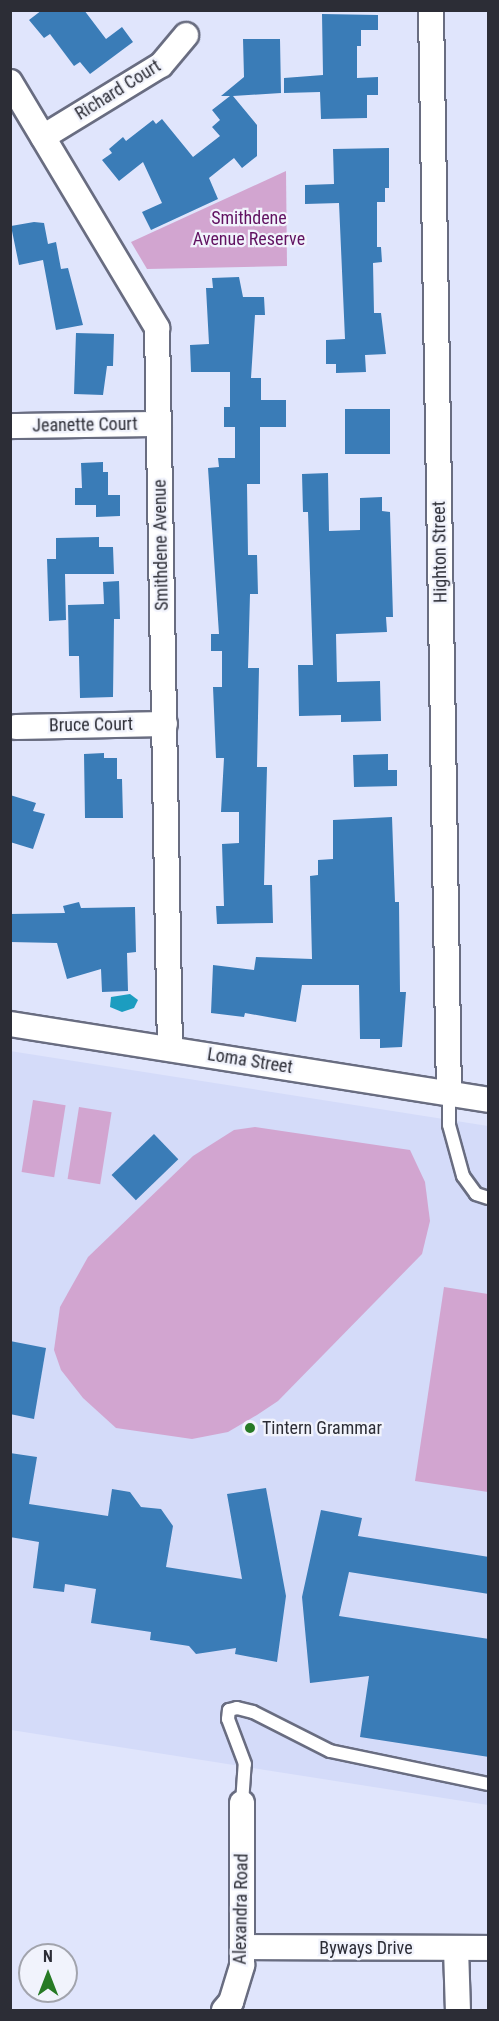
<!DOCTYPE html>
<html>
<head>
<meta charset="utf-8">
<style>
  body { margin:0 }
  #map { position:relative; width:499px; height:2021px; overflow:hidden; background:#e0e5fc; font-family:"Roboto Condensed",sans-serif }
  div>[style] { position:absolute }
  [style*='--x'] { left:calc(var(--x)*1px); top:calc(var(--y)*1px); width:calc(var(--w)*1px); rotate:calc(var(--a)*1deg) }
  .built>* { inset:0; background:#d4dbf9 }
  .green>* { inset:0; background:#d2a5d0; transform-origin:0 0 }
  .water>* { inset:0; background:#1c9dc0 }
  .building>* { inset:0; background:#3a7cb7; transform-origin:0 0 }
  .roads { filter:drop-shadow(2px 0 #696d81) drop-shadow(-2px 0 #696d81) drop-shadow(0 2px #696d81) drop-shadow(0 -2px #696d81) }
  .service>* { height:12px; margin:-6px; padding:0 6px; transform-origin:6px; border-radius:6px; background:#fff }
  .minor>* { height:24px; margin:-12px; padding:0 12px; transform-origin:12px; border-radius:12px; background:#fff }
  .dots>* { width:16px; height:16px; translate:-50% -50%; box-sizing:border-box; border:3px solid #f1f3fc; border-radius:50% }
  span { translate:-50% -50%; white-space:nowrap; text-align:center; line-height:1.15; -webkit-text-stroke:4.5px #f1f3fc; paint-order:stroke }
  .street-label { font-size:18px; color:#2c2d36 }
  .park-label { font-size:18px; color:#611261 }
  .poi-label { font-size:18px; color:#2c2d36 }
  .left { translate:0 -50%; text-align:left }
  .frame { position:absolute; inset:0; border:12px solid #2c2d36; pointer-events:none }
  .north { position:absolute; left:18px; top:1943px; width:60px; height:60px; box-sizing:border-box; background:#f1f3fc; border:2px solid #a2a4ad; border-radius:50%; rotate:0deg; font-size:16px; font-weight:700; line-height:24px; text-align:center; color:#2c2d36 }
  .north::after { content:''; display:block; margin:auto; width:21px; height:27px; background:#277a25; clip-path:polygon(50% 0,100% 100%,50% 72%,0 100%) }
</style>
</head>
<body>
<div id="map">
  <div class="built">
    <div style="clip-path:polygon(10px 1051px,488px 1126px,488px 1805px,11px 1730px)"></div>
  </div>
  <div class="green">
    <div style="clip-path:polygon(286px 171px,287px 266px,147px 269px,131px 242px)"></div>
    <div style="left:33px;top:1100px;width:33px;height:73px;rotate:9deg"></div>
    <div style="left:79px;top:1107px;width:33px;height:73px;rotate:9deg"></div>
    <div style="clip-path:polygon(255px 1127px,410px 1150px,425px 1182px,430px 1221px,422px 1254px,278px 1401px,257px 1415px,228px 1432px,192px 1439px,116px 1428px,83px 1398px,61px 1370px,54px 1350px,60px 1307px,88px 1257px,193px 1156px,234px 1130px)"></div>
    <div style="clip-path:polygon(444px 1287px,488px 1294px,488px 1492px,415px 1481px)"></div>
  </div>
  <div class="water">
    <div style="clip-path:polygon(130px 994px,138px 1000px,134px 1008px,122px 1012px,110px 1007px,111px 997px)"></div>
  </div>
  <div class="building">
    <div style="clip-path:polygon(42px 10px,84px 10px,106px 39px,122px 27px,133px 42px,90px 74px,80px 62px,74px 66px,50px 34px,44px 38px,29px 20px)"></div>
    <div style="clip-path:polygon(322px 14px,378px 15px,378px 30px,361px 30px,361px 46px,357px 46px,357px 78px,378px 77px,378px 95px,367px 95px,367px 118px,321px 119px,320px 92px,284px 93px,284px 78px,323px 75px)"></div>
    <div style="clip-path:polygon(243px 39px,280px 39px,281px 93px,233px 96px,257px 125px,257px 156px,242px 168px,234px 158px,209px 178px,218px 199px,151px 230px,142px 212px,162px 203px,143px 162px,119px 181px,102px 160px,112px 153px,109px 149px,123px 137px,126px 141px,153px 120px,156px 124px,162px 119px,193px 157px,220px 136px,212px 127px,220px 120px,212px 110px,230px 96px,221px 96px,244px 77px)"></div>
    <div style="clip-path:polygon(389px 148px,389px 188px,385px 188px,385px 202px,377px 202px,377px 247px,381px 247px,382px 262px,373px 263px,374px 313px,381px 313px,386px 354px,365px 355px,366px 372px,336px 373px,336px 364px,326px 364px,326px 340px,345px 339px,339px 203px,305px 204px,305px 185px,334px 184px,333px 149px)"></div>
    <div style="clip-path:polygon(34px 222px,44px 223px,48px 244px,56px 242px,61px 269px,68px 268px,83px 325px,56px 330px,43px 260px,19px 265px,11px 226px)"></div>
    <div style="clip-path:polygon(239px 277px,243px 297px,264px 297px,265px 315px,255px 315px,251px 378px,261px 378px,261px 400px,286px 400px,286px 427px,260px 427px,260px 484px,247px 484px,248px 555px,257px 555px,258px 594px,250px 594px,248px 668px,259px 668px,257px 767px,267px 767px,264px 885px,272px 885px,273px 923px,217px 924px,216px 906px,224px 906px,222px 844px,239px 843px,239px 812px,221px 812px,224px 758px,216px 758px,213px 687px,222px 687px,222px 651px,211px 651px,211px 634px,219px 634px,208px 468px,219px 467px,218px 458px,235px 458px,235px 427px,224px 427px,224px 407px,230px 407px,230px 372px,191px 372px,190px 345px,209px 344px,206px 288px,213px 288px,212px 278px)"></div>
    <div style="clip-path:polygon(76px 333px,114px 334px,113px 366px,107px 366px,103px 395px,74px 394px)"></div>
    <div style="left:390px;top:409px;width:45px;height:45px;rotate:90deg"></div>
    <div style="clip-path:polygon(103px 462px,103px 472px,108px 472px,108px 495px,120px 495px,120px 516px,96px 517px,96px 505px,75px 505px,75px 488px,82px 488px,81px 463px)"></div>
    <div style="clip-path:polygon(328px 473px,329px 531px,360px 530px,360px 498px,382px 497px,382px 511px,390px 512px,393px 617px,386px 617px,387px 632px,336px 634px,337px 682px,380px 681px,381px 721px,341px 722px,341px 715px,299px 716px,298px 665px,313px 665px,308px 512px,303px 512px,302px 474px)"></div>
    <div style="clip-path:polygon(99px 537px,99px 547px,113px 547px,114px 574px,65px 574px,66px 620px,49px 621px,47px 559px,56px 559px,56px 538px)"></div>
    <div style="clip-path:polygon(119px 581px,120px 619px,114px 619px,113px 697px,80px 698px,79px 656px,69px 656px,68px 605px,104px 604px,103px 582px)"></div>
    <div style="clip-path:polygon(104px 753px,104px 758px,117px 758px,117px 779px,122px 779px,123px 818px,85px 818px,84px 754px)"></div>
    <div style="clip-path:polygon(388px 754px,388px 770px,397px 770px,397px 786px,354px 787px,353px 755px)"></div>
    <div style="clip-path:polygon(10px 795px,36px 803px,33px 811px,45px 814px,33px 849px,10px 842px)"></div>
    <div style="clip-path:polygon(392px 817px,395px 902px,399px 902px,400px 992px,406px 992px,402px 1047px,380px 1048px,380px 1039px,360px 1039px,359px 985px,302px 985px,296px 1022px,245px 1013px,244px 1017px,211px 1013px,213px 965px,254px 970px,256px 957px,312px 959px,310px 876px,318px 875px,318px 860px,333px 859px,333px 820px)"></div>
    <div style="clip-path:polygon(79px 902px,81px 908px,135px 907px,136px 952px,127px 953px,128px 991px,102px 992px,101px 969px,67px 979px,57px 943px,10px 942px,10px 914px,65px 913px,63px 906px)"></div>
    <div style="left:154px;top:1134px;width:35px;height:59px;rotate:46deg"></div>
    <div style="clip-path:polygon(10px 1341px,46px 1348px,34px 1419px,10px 1414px)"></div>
    <div style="clip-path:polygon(10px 1453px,37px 1457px,29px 1504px,108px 1516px,112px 1489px,130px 1492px,141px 1507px,161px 1509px,173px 1526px,166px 1567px,242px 1579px,227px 1494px,266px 1488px,286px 1596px,277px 1662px,235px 1654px,236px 1648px,196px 1654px,189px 1646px,150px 1640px,151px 1632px,91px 1623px,96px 1589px,65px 1584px,64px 1592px,33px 1588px,39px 1542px,10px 1537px)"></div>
    <div style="clip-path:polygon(321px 1510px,362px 1518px,358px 1536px,489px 1557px,489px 1594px,349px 1572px,339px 1616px,489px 1639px,489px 1757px,360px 1737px,369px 1676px,310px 1683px,302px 1597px)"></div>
  </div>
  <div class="roads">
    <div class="service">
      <div style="--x:449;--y:1093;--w:32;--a:90"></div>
      <div style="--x:449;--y:1125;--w:53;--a:74.6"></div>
      <div style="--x:463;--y:1176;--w:22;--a:54"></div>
      <div style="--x:476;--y:1194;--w:13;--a:18"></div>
      <div style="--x:242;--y:1803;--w:39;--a:-86"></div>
      <div style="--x:245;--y:1764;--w:48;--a:-110.7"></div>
      <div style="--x:228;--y:1719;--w:9;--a:-84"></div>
      <div style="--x:229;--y:1710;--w:8;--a:-14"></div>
      <div style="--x:237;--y:1708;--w:16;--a:14"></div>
      <div style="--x:253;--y:1712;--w:86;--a:26.9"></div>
      <div style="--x:330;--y:1751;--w:161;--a:11.8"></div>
    </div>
    <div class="minor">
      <div style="--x:431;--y:10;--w:1083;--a:89.05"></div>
      <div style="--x:10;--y:82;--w:287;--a:59.1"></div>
      <div style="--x:157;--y:328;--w:721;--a:88.97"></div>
      <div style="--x:43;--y:137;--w:138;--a:-31.4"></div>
      <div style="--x:161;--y:65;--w:39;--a:-50"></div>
      <div style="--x:11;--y:426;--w:148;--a:-0.8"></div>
      <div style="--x:16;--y:727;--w:149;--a:-1.2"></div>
      <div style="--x:10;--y:1024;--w:484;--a:9"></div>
      <div style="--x:243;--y:1947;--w:245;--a:0.2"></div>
      <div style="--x:456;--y:1948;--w:62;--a:88.2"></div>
      <div style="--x:224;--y:2010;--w:11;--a:-49"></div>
      <div style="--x:231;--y:2002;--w:39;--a:-73"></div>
      <div style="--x:242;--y:1965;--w:162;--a:-90"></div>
    </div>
  </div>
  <div class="dots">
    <div style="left:250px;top:1428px;background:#277a25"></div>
  </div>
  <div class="street-label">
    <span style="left:118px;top:90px;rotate:-32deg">Richard Court</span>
    <span style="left:85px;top:425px;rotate:-1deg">Jeanette Court</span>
    <span style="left:161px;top:545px;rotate:-91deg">Smithdene Avenue</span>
    <span style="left:440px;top:552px;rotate:-91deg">Highton Street</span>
    <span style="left:91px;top:725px;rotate:-1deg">Bruce Court</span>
    <span style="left:250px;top:1061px;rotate:9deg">Loma Street</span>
    <span style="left:241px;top:1909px;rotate:-89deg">Alexandra Road</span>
    <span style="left:366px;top:1948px">Byways Drive</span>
  </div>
  <div class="park-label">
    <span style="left:249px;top:229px">Smithdene<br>Avenue Reserve</span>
  </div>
  <div class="poi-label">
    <span class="left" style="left:262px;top:1428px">Tintern Grammar</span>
  </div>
  <div class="frame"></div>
  <div class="north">N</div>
</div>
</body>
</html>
